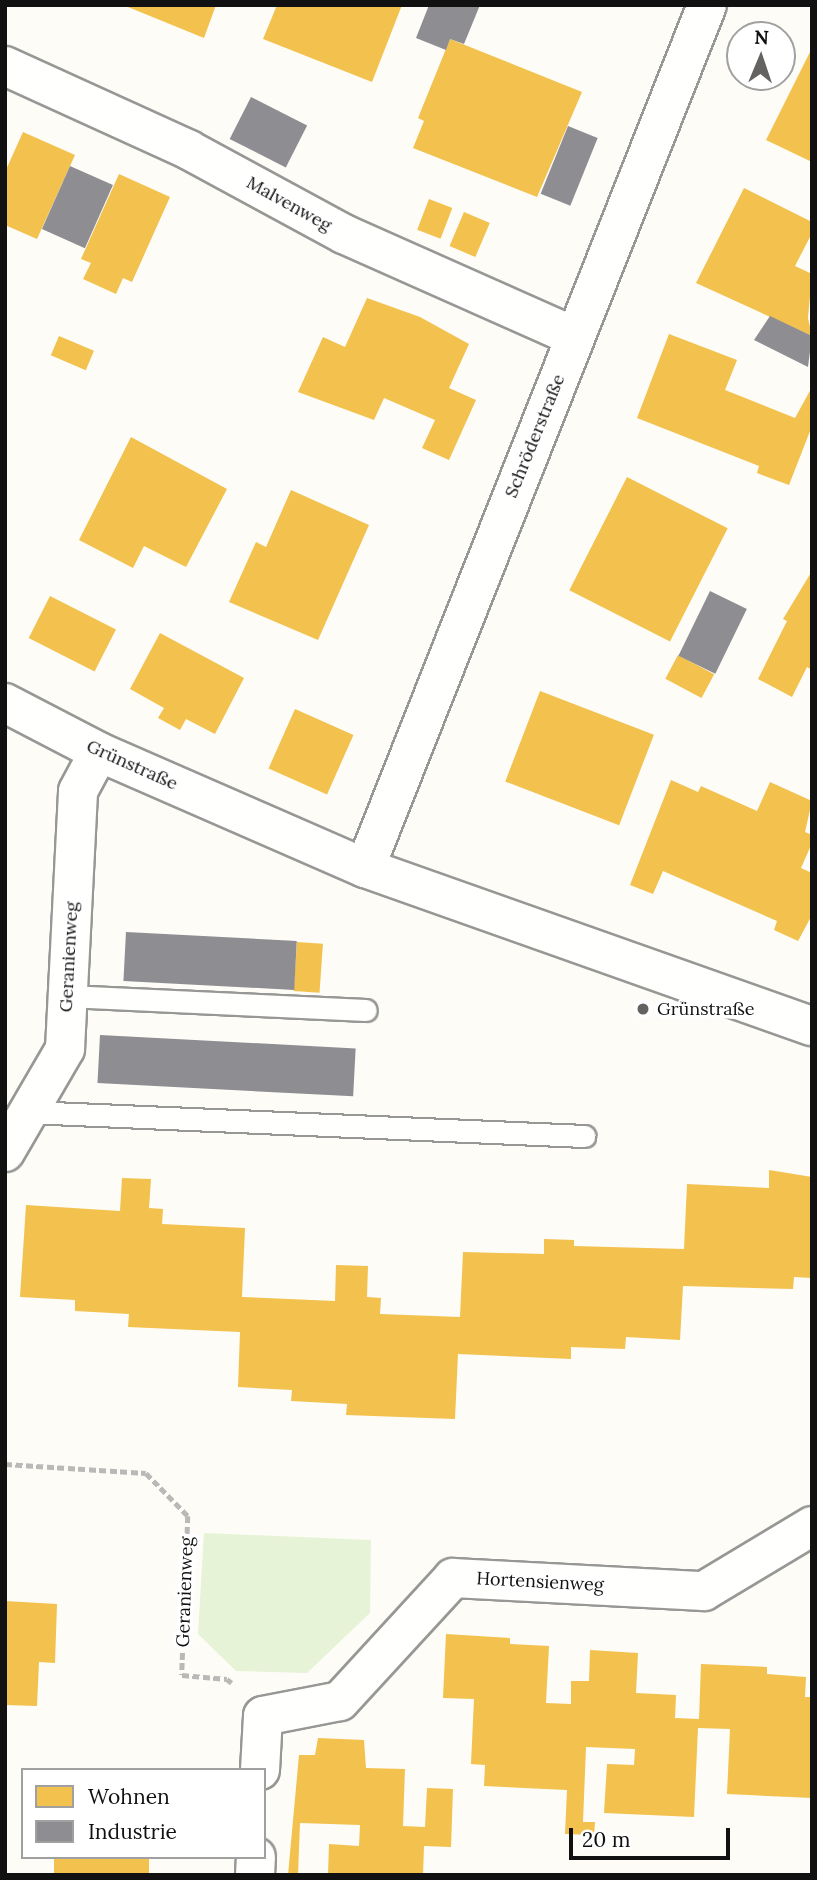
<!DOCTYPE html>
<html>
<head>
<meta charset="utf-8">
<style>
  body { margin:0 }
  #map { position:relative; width:817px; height:1880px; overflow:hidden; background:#fdfcf7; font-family:Lora,serif }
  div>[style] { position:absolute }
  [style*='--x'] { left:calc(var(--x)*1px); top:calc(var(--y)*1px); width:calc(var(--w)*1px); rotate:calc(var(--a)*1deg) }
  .green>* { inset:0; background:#e7f3d7 }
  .homes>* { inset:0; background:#f2c14e; transform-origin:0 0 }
  .industry>* { inset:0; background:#8d8d92; transform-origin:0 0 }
  .path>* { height:4.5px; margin-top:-2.25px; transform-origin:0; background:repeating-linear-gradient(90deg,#b9b9b8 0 7px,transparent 0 10.5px) }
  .roads { filter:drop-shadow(2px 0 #979795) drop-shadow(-2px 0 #979795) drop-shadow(0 2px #979795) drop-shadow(0 -2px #979795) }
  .service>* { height:21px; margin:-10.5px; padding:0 10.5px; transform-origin:10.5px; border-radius:10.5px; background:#fffffe }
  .minor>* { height:38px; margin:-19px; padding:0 19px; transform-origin:19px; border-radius:19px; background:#fffffe }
  .dots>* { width:19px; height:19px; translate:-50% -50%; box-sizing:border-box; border:4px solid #fff; border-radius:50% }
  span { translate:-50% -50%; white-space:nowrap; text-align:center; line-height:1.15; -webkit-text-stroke:7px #fff; paint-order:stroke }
  .street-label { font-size:18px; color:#111 }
  .poi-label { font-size:18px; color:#111 }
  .left { translate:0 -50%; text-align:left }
  .frame { position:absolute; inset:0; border:7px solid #111; pointer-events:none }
  .legend { position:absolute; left:21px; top:1768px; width:245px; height:91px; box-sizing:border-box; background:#fff; border:2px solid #a0a0a0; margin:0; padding:9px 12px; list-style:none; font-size:21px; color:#111 }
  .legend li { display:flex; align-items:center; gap:14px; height:35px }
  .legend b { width:35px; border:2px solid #a0a0a0 }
  .north { position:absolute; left:726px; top:21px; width:70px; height:70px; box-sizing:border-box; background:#fff; border:2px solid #a0a0a0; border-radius:50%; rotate:2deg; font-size:19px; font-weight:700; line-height:28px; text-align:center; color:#111 }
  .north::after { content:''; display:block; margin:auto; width:24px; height:32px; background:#646362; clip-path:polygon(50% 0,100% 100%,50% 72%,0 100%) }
  .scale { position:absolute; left:569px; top:1828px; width:161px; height:32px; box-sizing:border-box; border:4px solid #111; border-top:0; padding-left:9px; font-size:21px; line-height:24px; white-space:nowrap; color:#111; -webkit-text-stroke:5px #fff; paint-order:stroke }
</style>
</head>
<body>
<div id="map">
  <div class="green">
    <div style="clip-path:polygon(204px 1533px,371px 1540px,370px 1613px,307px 1673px,236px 1671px,198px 1634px)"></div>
  </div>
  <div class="homes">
    <div style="clip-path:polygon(123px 5px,216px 5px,204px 38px)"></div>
    <div style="clip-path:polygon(277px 5px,402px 5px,372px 82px,263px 39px)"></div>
    <div style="clip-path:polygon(450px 39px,582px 92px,537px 197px,413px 148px,424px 121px,418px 118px)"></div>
    <div style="clip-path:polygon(812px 48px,812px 162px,766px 140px)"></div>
    <div style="clip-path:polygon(23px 132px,75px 155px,37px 239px,5px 225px,5px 172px)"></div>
    <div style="clip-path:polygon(119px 174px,170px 197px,132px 282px,123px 278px,116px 294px,83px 279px,91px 263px,81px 259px)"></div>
    <div style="clip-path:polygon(744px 188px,812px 222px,812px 233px,795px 266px,812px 274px,808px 318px,812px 336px,696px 283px)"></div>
    <div style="left:429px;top:199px;width:25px;height:33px;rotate:21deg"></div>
    <div style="left:464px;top:212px;width:28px;height:37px;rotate:23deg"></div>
    <div style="clip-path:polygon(367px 298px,420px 317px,469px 344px,449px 388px,476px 400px,449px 460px,422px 448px,435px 420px,384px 398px,374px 420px,298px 392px,323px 337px,345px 347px)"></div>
    <div style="clip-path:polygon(669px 334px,737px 360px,725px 390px,795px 418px,812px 387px,812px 426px,789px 485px,757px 473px,759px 466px,637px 418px)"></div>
    <div style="left:59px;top:336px;width:38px;height:21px;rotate:23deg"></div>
    <div style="clip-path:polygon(131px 437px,227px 489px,186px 567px,144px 546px,133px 568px,79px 540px)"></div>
    <div style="left:627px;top:477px;width:113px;height:127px;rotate:27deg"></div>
    <div style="clip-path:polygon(291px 490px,369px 525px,318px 640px,229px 602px,256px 542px,266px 547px)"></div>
    <div style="clip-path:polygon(812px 571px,812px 670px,807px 667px,792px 697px,758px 679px,787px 621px,783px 619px)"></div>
    <div style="left:50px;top:596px;width:74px;height:47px;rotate:27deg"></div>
    <div style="clip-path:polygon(160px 633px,244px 678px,215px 734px,186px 719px,180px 730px,158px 718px,164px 708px,130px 689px)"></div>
    <div style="left:678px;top:655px;width:41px;height:27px;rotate:28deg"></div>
    <div style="left:540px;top:691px;width:122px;height:97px;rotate:21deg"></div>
    <div style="left:295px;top:709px;width:64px;height:65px;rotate:24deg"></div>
    <div style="clip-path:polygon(671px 780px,698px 792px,701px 786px,757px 811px,770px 782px,812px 801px,805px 832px,812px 835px,812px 843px,801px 868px,812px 873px,812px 915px,798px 941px,774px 930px,777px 921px,663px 871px,653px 894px,630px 885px)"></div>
    <div style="left:297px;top:942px;width:26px;height:49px;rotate:4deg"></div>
    <div style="clip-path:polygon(769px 1170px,812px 1177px,812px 1278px,794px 1277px,793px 1289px,683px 1286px,680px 1340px,626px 1337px,625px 1349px,571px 1347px,571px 1359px,458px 1354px,455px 1419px,346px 1415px,347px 1404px,291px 1401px,292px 1390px,238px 1387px,240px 1332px,128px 1327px,129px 1314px,75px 1311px,75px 1300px,20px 1297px,26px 1205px,120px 1211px,122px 1178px,151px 1179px,149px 1208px,163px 1209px,162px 1224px,245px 1228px,242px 1297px,335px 1301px,336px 1265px,368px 1266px,367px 1297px,381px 1298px,380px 1314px,460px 1317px,463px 1252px,544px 1254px,544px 1239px,574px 1240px,574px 1246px,684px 1249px,687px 1184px,769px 1188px)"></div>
    <div style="clip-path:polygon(5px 1601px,57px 1604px,55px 1663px,39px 1662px,37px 1706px,5px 1705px)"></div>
    <div style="clip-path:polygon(446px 1634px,510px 1638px,510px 1644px,549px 1646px,546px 1703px,571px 1704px,571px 1681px,589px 1681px,590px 1650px,638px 1653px,636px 1693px,676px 1695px,675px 1718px,699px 1719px,701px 1664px,767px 1667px,767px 1674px,806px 1677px,805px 1697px,812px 1697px,812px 1798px,727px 1794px,730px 1729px,698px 1728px,694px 1817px,604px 1813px,607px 1764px,634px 1765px,635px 1749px,586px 1747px,583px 1822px,595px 1822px,594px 1835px,565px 1834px,567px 1790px,484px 1786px,485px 1765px,471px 1764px,474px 1699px,443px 1698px)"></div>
    <div style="clip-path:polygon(318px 1738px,364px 1740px,366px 1768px,405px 1769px,403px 1826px,425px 1827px,427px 1788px,453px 1789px,451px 1847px,424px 1846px,423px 1875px,328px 1875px,329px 1844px,359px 1846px,360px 1825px,300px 1823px,298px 1875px,288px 1875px,299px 1755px,315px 1755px)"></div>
    <div style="left:54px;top:1857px;width:95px;height:18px"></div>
  </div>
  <div class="industry">
    <div style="clip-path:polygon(429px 5px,480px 5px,464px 44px,450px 39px,446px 50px,416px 38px)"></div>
    <div style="left:251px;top:97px;width:63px;height:47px;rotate:27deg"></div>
    <div style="left:568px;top:126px;width:32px;height:73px;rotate:22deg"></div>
    <div style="left:70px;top:166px;width:47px;height:69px;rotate:24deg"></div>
    <div style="clip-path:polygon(770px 316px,812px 336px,808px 367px,754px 340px)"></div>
    <div style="left:710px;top:591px;width:41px;height:72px;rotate:26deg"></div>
    <div style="left:126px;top:932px;width:171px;height:49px;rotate:3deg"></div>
    <div style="left:100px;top:1035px;width:256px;height:48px;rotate:3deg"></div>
  </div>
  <div class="path">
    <div style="--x:5;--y:1464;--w:141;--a:3.7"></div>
    <div style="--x:146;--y:1473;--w:60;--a:45.7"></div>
    <div style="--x:188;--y:1516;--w:159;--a:92.2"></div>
    <div style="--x:182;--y:1675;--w:45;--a:5.1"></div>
    <div style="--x:227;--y:1679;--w:6;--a:39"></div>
  </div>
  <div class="roads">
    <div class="service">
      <div style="--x:67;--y:996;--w:299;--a:2.7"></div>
      <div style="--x:28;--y:1112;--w:557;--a:2.47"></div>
    </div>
    <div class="minor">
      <div style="--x:5;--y:66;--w:202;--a:24.5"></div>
      <div style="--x:189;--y:150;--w:176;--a:28.5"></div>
      <div style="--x:344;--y:234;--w:253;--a:24"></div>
      <div style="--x:5;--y:703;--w:106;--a:27.5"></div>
      <div style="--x:99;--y:752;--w:290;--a:23.6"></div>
      <div style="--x:365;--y:868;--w:474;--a:19.5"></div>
      <div style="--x:365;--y:868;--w:928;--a:-68.38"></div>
      <div style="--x:5;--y:1152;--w:119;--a:-59.8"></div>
      <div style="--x:65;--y:1049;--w:258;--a:-87.1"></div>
      <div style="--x:78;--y:791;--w:44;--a:-61.7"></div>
      <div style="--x:260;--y:1770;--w:54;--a:-86.8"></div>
      <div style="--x:263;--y:1716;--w:78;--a:-11"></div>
      <div style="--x:340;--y:1701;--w:167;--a:-47.4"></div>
      <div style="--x:453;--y:1578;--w:251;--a:3"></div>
      <div style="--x:704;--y:1591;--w:126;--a:-31"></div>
      <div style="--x:255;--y:1875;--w:18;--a:-87"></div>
    </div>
  </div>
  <div class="dots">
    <div style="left:643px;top:1009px;background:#646362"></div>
  </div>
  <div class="street-label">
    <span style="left:289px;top:204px;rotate:29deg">Malvenweg</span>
    <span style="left:535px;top:436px;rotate:-68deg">Schröderstraße</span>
    <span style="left:132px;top:765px;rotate:24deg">Grünstraße</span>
    <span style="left:69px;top:957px;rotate:-87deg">Geranienweg</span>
    <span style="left:540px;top:1582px;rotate:3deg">Hortensienweg</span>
    <span style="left:185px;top:1592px;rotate:-88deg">Geranienweg</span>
  </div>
  <div class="poi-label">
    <span class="left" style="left:657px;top:1009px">Grünstraße</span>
  </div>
  <div class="frame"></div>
  <ul class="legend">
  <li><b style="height:19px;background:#f2c14e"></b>Wohnen</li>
  <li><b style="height:19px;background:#8d8d92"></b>Industrie</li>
  </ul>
  <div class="north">N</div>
  <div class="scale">20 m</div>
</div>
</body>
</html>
